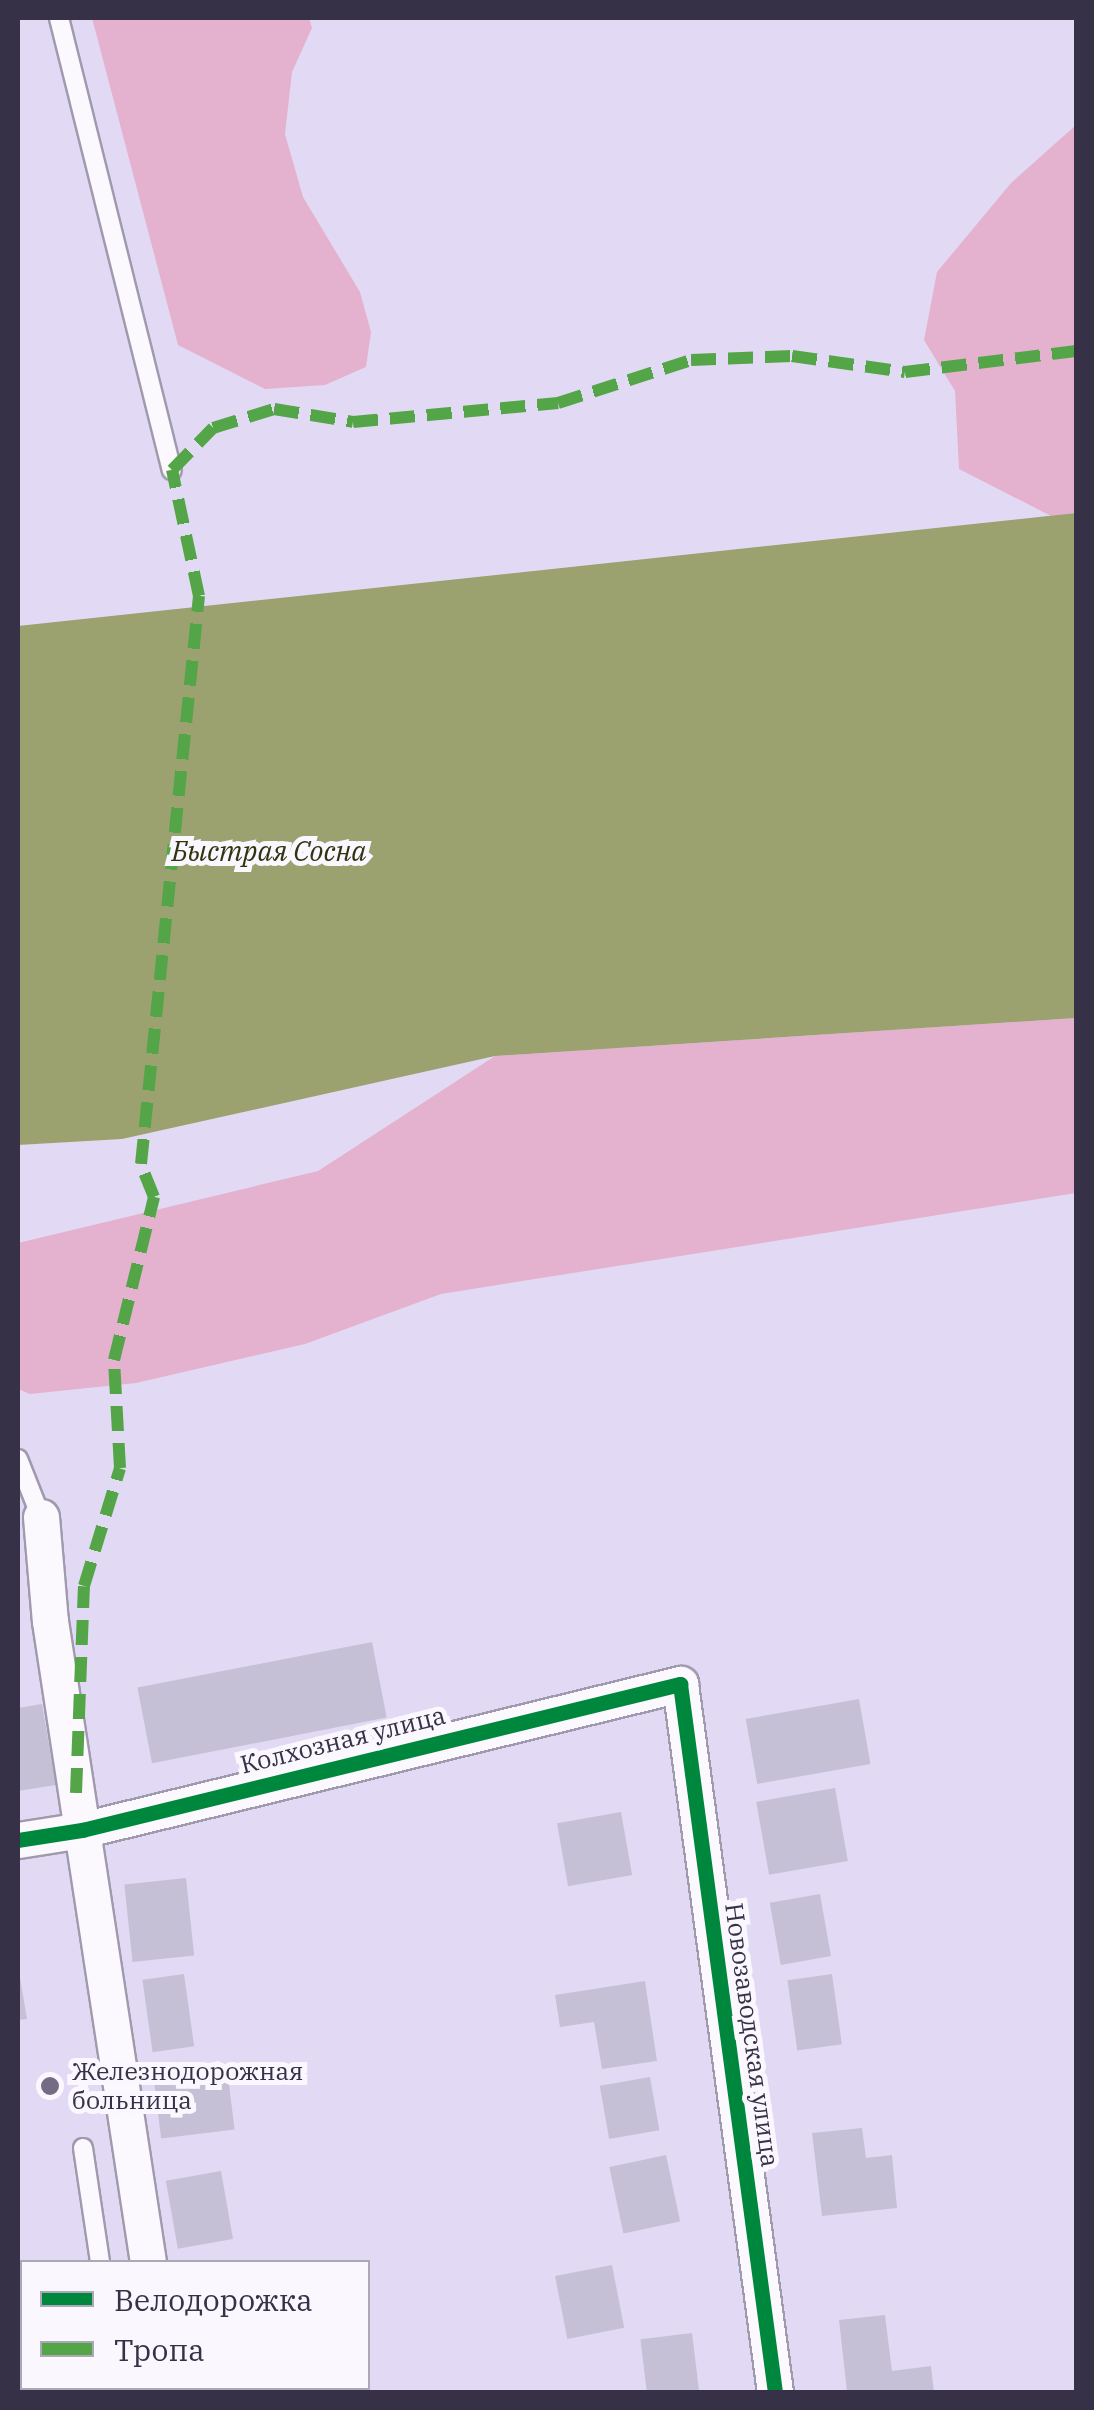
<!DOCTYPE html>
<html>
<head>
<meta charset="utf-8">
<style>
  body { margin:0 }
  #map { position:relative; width:1094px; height:2410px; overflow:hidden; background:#e2daf4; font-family:"IBM Plex Serif",serif }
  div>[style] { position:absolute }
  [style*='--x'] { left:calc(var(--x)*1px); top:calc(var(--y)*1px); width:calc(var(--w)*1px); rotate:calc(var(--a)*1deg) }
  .green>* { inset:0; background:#e4b2ce }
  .water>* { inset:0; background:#9ba270 }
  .building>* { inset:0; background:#c6c0d6; transform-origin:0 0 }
  .roads { filter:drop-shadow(2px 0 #a09aaf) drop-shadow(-2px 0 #a09aaf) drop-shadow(0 2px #a09aaf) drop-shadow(0 -2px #a09aaf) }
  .service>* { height:18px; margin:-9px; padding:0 9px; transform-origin:9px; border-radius:9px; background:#fbf9fd }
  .minor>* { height:35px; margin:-17.5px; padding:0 17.5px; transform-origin:17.5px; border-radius:17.5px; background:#fbf9fd }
  .quiet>* { height:12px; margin-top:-6px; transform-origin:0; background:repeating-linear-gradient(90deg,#53a547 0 25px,transparent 0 37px) }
  .cycleway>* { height:15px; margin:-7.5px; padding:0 7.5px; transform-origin:7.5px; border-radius:7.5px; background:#00873e }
  .dots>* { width:28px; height:28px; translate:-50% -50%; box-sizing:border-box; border:5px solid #faf8fe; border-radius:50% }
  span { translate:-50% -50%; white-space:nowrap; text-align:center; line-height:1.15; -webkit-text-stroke:10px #faf8fe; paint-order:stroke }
  .street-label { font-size:25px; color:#373147 }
  .poi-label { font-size:25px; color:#373147 }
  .left { translate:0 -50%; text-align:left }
  .water-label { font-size:28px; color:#2f3511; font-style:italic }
  .frame { position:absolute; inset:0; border:20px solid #373147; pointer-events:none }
  .legend { position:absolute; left:20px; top:2260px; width:350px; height:130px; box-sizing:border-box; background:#faf8fe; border:2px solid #aca8b5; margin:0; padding:12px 18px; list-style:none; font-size:30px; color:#373147 }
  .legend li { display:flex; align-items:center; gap:20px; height:50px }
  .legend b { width:50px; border:2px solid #aca8b5 }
</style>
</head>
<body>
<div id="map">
  <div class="green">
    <div style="clip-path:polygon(92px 18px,309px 18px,312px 28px,292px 72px,285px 134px,303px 197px,360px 292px,371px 332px,366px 367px,325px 385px,265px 389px,178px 345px)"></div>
    <div style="clip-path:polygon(1076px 125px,1076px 513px,1051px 516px,959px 469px,955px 391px,924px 340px,937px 272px,1011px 183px)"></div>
    <div style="clip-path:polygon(1076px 1018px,1076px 1193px,441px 1294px,305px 1344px,136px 1383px,30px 1394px,18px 1389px,18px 1243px,318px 1171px,495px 1056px)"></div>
  </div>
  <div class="water">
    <div style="clip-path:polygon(1076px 513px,1076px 1018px,495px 1056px,122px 1139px,18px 1145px,18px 626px)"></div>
  </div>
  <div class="building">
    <div style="left:372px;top:1642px;width:77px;height:239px;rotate:79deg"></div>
    <div style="left:859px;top:1699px;width:66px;height:115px;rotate:80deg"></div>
    <div style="clip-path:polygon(42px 1704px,56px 1785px,18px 1791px,18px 1708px)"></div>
    <div style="left:835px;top:1788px;width:74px;height:80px;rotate:80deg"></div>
    <div style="left:621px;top:1812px;width:64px;height:65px;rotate:80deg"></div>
    <div style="left:186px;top:1878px;width:78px;height:62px;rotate:84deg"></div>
    <div style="left:820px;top:1894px;width:63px;height:51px;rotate:80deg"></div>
    <div style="clip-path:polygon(18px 1966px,27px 2019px,18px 2020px)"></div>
    <div style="left:184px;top:1974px;width:73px;height:42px;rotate:82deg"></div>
    <div style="left:832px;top:1974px;width:71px;height:45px;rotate:82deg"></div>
    <div style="clip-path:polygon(645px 1981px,657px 2061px,602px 2069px,594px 2022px,560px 2027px,555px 1995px)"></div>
    <div style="left:228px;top:2076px;width:54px;height:74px;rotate:83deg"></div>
    <div style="left:650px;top:2077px;width:54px;height:51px;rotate:80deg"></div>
    <div style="clip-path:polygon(862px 2128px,866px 2158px,892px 2155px,897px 2208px,822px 2216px,812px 2133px)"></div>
    <div style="left:666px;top:2155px;width:68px;height:58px;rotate:78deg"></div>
    <div style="left:221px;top:2171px;width:69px;height:56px;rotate:80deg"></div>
    <div style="left:612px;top:2265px;width:64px;height:58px;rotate:79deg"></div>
    <div style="clip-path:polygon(885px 2315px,892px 2371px,931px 2366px,934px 2392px,847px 2392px,839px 2320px)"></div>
    <div style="clip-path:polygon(18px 2326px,22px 2326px,18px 2390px)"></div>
    <div style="left:692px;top:2333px;width:59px;height:52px;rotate:83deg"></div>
  </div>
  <div class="roads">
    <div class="service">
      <div style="--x:59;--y:18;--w:466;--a:76"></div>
      <div style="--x:18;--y:1459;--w:62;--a:68.4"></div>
      <div style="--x:83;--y:2148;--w:115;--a:81.5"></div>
      <div style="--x:120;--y:2388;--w:4;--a:76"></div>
    </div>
    <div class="minor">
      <div style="--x:41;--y:1517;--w:104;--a:85.1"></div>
      <div style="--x:50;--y:1621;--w:648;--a:81.31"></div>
      <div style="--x:18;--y:1840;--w:65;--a:-8.9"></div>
      <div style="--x:82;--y:1830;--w:616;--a:-13.72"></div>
      <div style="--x:680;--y:1684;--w:714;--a:82.36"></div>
      <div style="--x:167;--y:2388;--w:4;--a:76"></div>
    </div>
  </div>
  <div class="quiet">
    <div style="--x:76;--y:1793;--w:207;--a:-87.8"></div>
    <div style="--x:84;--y:1586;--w:123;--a:-73"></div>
    <div style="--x:120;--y:1468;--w:108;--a:-93.2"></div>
    <div style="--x:114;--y:1360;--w:168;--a:-76.2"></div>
    <div style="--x:154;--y:1197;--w:35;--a:-112"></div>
    <div style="--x:141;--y:1164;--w:571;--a:-84.17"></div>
    <div style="--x:199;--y:596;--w:129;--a:-102.1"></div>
    <div style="--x:172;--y:470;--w:59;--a:-45.7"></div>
    <div style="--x:213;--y:428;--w:64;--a:-17.3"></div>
    <div style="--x:274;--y:409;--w:80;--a:9.3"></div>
    <div style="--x:353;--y:422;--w:206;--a:-5.3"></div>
    <div style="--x:558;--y:403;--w:140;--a:-17.9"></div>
    <div style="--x:691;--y:360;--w:101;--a:-2.3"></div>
    <div style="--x:792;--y:356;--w:114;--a:8.1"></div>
    <div style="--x:905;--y:372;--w:172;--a:-7"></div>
  </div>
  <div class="cycleway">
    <div style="--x:18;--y:1840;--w:65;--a:-8.9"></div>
    <div style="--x:82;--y:1830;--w:616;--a:-13.72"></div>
    <div style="--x:680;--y:1684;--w:714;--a:82.36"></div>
  </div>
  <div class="dots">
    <div style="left:50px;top:2086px;background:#736c84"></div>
  </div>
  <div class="street-label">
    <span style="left:343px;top:1740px;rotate:-14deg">Колхозная улица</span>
    <span style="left:752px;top:2035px;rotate:82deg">Новозаводская улица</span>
  </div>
  <div class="poi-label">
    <span class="left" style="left:72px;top:2086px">Железнодорожная<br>больница</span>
  </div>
  <div class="water-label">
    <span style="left:269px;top:851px">Быстрая Сосна</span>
  </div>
  <div class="frame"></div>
  <ul class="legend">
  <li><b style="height:12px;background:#00873e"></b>Велодорожка</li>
  <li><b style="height:12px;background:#53a547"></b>Тропа</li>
  </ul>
</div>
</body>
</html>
